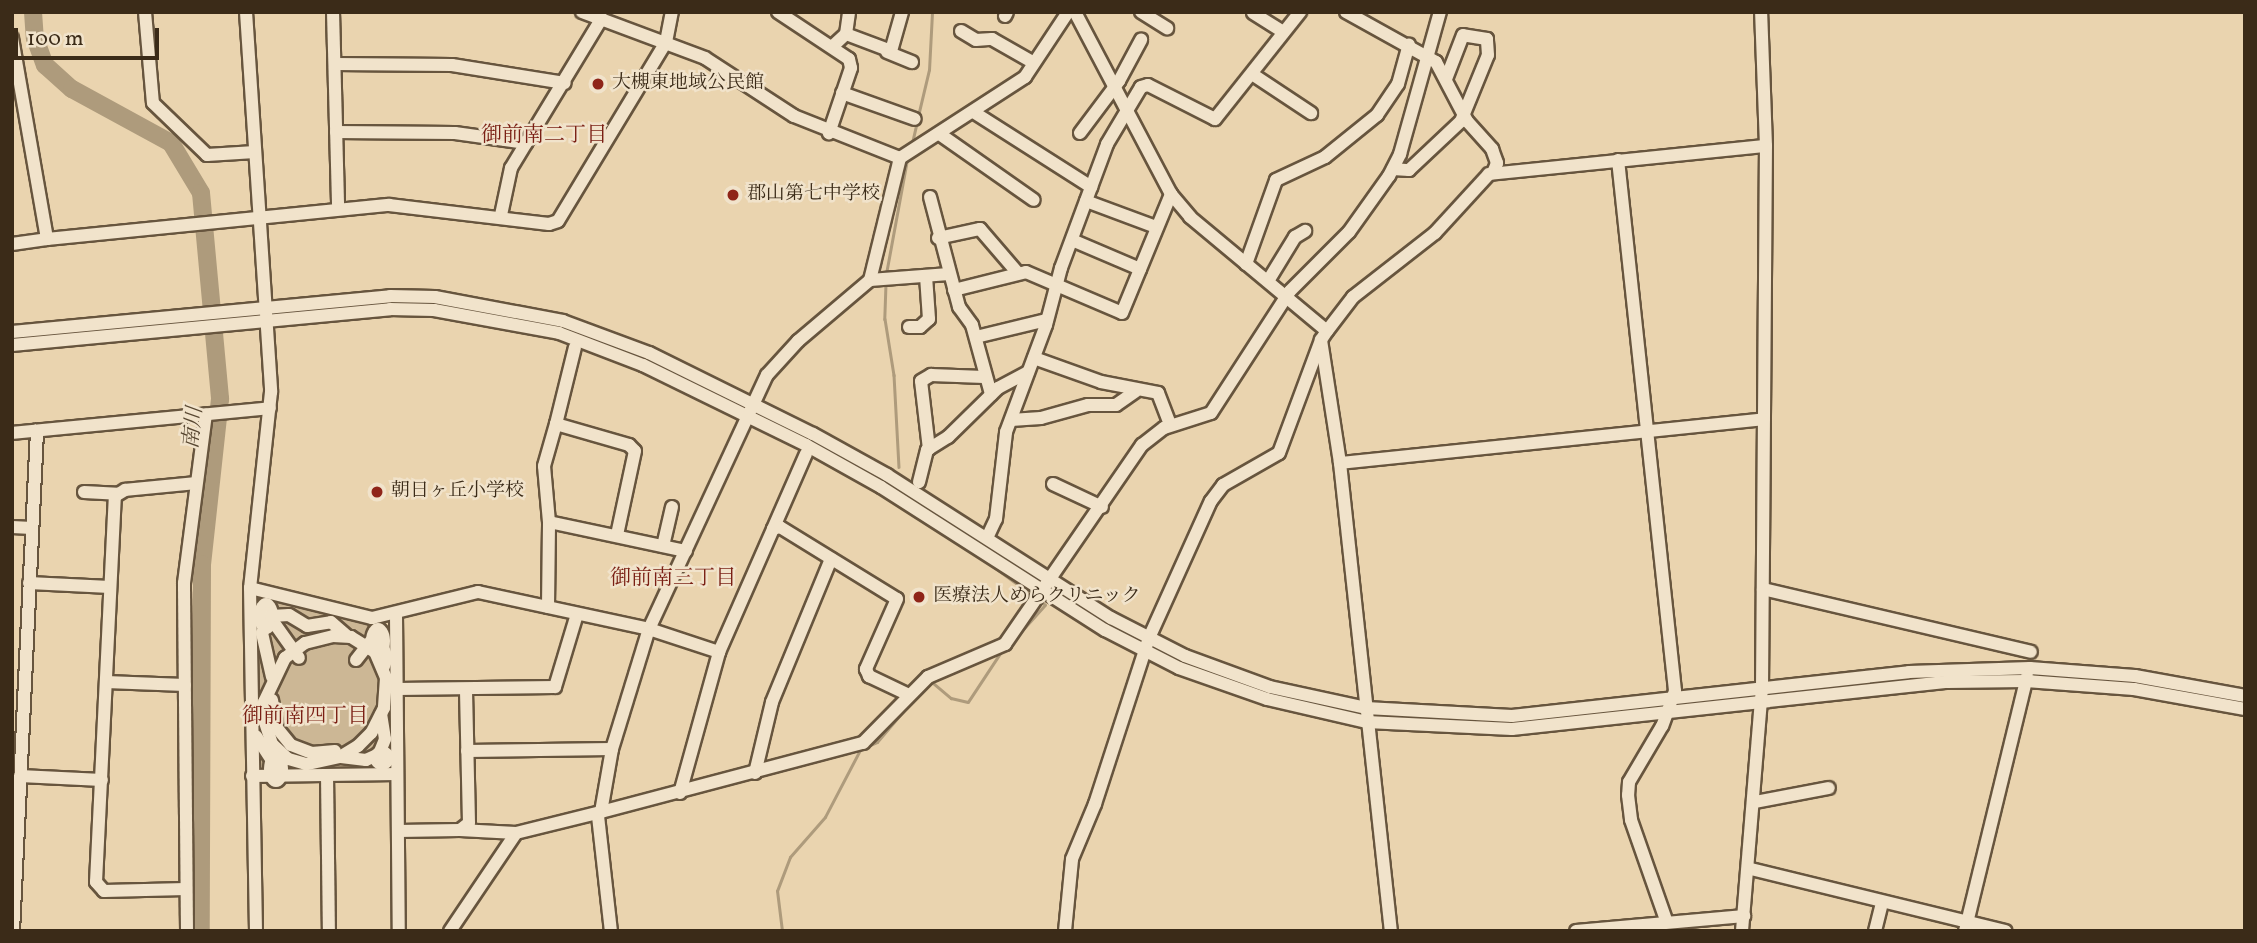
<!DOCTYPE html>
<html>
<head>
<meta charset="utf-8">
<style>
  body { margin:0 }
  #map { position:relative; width:2257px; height:943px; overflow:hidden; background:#ead4af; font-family:Vollkorn,"Noto Serif JP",serif }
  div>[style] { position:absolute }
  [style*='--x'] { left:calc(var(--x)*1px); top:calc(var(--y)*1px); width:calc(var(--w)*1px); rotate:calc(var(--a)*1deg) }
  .green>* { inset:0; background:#ccb795 }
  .stream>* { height:2.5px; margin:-1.25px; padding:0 1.25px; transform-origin:1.25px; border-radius:1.25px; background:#ae9b7c }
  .river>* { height:18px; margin:-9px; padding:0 9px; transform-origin:9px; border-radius:9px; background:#ae9b7c }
  .roads { filter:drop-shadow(2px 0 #67553e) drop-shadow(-2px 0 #67553e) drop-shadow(0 2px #67553e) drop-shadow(0 -2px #67553e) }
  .minor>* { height:12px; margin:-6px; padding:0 6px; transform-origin:6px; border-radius:6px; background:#f1e3cb }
  .minor>.ring { margin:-6px; padding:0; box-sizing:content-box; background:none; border:12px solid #f1e3cb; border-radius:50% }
  .dots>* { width:19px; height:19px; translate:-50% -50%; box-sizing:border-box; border:4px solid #f1e3cb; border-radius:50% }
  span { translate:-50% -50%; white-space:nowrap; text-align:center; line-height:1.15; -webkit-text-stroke:5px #f1e3cb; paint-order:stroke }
  .poi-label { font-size:19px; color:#3b2b18 }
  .left { translate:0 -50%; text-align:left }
  .neighbourhood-label { font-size:21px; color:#7a1f14 }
  .water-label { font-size:21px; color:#584731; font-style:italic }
  .frame { position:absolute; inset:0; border:14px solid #3b2b18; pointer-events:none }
  .scale { position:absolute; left:14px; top:28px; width:145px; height:32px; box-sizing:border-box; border:4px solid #3b2b18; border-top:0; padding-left:9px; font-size:21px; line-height:24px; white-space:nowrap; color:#3b2b18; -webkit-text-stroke:5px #f1e3cb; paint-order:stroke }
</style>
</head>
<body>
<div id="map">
  <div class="green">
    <div style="clip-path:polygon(257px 597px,390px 626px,392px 767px,256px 770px)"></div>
  </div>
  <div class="stream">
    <div style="--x:918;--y:116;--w:47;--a:-76.6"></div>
    <div style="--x:929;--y:70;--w:58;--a:-87"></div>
    <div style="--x:912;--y:143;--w:22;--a:-77"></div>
    <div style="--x:886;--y:274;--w:116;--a:-79.6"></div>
    <div style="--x:886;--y:284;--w:35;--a:92"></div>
    <div style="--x:885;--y:319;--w:57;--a:80.9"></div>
    <div style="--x:894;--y:375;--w:92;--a:86.9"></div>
    <div style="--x:993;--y:566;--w:49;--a:36.6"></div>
    <div style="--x:1018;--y:635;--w:40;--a:-48"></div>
    <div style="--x:1045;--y:605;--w:6;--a:-149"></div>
    <div style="--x:932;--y:682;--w:25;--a:40"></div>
    <div style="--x:951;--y:698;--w:17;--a:13"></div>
    <div style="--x:968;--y:702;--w:60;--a:-56.6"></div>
    <div style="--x:866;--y:747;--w:12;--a:-24"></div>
    <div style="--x:877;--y:742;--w:45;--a:-49.5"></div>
    <div style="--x:782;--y:931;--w:40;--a:-97.1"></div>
    <div style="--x:777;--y:891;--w:36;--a:-69"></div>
    <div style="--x:790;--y:857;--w:53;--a:-48.8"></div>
    <div style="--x:825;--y:817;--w:76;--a:-62.4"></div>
  </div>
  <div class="river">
    <div style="--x:33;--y:12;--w:26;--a:86"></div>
    <div style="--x:35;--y:38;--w:29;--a:70"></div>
    <div style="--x:45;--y:65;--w:36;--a:42"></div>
    <div style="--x:72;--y:89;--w:113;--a:28.6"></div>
    <div style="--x:171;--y:143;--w:58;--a:59"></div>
    <div style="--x:201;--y:193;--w:207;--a:84.7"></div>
    <div style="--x:220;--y:399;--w:166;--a:96.2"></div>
    <div style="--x:202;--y:564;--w:367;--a:90.2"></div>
  </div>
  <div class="roads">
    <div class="minor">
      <div style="--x:145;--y:12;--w:91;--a:85"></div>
      <div style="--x:153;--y:103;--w:75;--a:43.9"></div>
      <div style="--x:207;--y:155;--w:48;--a:-3.6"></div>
      <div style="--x:246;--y:12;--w:381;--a:86.2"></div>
      <div style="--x:271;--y:392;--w:197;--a:96.1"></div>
      <div style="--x:250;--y:588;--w:343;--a:89"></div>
      <div style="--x:333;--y:12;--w:197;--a:88.5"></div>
      <div style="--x:582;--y:12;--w:131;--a:20.5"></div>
      <div style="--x:705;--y:58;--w:106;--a:33.1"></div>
      <div style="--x:794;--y:116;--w:114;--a:21.6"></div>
      <div style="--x:900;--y:158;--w:149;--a:-32.9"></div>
      <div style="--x:1025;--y:77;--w:78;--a:-56.5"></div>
      <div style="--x:778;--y:12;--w:85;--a:33.5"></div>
      <div style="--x:849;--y:59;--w:9;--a:77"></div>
      <div style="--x:851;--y:68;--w:69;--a:108.7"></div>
      <div style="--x:1075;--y:12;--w:206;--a:62.2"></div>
      <div style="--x:1171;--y:194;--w:30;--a:50"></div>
      <div style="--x:1190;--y:217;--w:178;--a:39.8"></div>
      <div style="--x:1327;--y:331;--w:11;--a:124"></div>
      <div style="--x:1321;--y:340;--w:124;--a:81.2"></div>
      <div style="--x:1340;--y:463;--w:471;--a:83.8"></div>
      <div style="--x:1141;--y:12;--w:31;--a:32"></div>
      <div style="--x:1346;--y:12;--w:103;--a:29.1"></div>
      <div style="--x:1436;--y:62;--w:67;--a:62.3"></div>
      <div style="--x:1467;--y:121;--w:38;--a:48"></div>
      <div style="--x:1492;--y:149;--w:15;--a:70"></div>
      <div style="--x:1497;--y:163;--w:11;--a:112"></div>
      <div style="--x:1253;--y:13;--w:36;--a:32"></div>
      <div style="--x:1005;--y:16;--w:4;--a:-63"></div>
      <div style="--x:961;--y:31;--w:17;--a:31"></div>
      <div style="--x:976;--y:40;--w:16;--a:-4"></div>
      <div style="--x:992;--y:39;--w:48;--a:29.7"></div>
      <div style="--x:846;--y:34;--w:22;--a:-82"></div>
      <div style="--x:12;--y:38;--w:204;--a:80.1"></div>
      <div style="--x:47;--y:239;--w:344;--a:-5.7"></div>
      <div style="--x:389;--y:205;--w:161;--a:6.8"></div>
      <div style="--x:549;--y:224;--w:9;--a:-18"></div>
      <div style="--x:558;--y:221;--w:209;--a:-58.9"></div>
      <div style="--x:666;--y:42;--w:31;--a:-79"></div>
      <div style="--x:834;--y:45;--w:16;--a:-43"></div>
      <div style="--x:846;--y:34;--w:48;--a:20.7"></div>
      <div style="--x:891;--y:51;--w:41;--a:-74.2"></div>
      <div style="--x:887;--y:52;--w:27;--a:22"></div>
      <div style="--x:335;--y:64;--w:117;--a:0.5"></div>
      <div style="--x:452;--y:65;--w:114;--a:9.1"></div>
      <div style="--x:1252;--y:74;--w:71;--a:33.5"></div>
      <div style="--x:842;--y:93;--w:77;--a:19.6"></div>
      <div style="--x:975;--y:113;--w:138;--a:32.5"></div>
      <div style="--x:336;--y:132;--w:119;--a:0.5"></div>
      <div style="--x:455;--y:133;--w:72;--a:8"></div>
      <div style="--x:1080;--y:133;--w:65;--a:-53.1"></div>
      <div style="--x:1119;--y:81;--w:47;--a:-61.8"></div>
      <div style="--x:941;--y:135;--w:113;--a:35"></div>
      <div style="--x:1618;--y:160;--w:534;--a:83.87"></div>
      <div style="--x:1675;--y:691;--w:37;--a:110"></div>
      <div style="--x:1662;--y:726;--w:65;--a:120.5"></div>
      <div style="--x:1629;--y:782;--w:13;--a:94"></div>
      <div style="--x:1628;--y:795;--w:25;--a:83"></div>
      <div style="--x:1631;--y:820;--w:106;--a:70.7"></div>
      <div style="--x:1393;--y:169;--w:16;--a:4"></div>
      <div style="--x:1409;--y:170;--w:71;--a:-43.3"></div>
      <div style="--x:1461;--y:121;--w:71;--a:-67.8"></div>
      <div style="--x:1488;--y:55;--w:16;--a:-94"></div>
      <div style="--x:1487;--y:39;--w:24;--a:-171"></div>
      <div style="--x:1463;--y:35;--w:47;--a:111.1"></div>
      <div style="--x:930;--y:197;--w:114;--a:75.2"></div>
      <div style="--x:959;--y:307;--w:22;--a:54"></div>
      <div style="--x:972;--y:325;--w:72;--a:74.6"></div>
      <div style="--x:1086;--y:201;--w:75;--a:20.4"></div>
      <div style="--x:501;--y:215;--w:48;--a:-78"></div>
      <div style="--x:511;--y:168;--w:175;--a:-58.8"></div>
      <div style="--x:938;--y:238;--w:43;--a:-12.1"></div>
      <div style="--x:980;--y:229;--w:57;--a:49.3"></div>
      <div style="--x:1072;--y:240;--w:74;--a:23.1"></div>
      <div style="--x:12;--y:244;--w:35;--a:-8"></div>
      <div style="--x:1246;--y:264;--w:89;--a:-70.3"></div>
      <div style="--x:1276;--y:180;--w:54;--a:-25.1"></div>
      <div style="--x:1325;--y:157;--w:67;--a:-38.9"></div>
      <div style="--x:1377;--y:115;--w:37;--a:-56"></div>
      <div style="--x:1398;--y:84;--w:41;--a:-74.6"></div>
      <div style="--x:870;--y:280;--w:79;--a:-4.3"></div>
      <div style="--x:1268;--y:281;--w:52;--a:-58.5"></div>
      <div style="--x:1295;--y:237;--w:12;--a:-31"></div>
      <div style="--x:954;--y:290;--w:74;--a:-14"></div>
      <div style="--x:1026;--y:272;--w:104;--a:23.1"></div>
      <div style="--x:1122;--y:313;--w:129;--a:-67.6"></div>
      <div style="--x:909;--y:327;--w:11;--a:0"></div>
      <div style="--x:920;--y:327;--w:12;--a:-42"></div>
      <div style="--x:929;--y:319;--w:43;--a:-94"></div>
      <div style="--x:1327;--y:331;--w:43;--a:-52.6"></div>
      <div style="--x:1353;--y:297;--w:104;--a:-38"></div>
      <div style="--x:1435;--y:233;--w:80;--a:-47.5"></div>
      <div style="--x:1489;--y:174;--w:278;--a:-5.8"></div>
      <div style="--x:12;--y:332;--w:380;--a:-5.4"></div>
      <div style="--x:390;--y:296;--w:45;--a:1.3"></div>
      <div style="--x:435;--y:297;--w:130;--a:10.6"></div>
      <div style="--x:563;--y:321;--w:92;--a:20.4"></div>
      <div style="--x:649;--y:353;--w:183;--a:26.3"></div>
      <div style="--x:813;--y:434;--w:85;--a:29"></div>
      <div style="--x:887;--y:475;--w:266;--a:32.6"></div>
      <div style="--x:1111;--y:618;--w:83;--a:27.2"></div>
      <div style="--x:1185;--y:656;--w:90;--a:20"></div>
      <div style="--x:1270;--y:687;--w:98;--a:12.3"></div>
      <div style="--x:1366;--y:708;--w:146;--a:3.1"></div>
      <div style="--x:1512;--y:716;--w:399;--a:-6.3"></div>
      <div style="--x:1909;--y:672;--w:121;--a:-1.9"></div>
      <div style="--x:2030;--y:668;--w:105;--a:4.4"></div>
      <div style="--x:2135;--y:676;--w:112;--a:10.3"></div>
      <div style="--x:976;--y:337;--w:73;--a:-13.5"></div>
      <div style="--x:12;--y:345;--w:380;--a:-5.4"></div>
      <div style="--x:390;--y:309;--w:44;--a:1.3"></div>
      <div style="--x:434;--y:310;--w:127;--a:10.4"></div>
      <div style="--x:559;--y:333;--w:90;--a:20.9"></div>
      <div style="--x:643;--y:365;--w:182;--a:26.1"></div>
      <div style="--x:806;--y:445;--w:86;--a:29.2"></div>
      <div style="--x:881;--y:487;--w:266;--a:32.6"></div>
      <div style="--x:1105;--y:630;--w:83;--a:27.2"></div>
      <div style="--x:1179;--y:668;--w:93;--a:19.4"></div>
      <div style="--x:1267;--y:699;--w:103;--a:13"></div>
      <div style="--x:1367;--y:722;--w:145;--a:2.8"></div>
      <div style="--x:1512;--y:729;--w:438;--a:-6.2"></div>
      <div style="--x:1947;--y:682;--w:79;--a:-0.7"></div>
      <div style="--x:2026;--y:681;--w:108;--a:4.2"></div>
      <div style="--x:2134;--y:689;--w:113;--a:10.2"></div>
      <div style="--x:1034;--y:358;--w:71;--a:19.7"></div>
      <div style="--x:1101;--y:382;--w:58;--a:10.9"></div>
      <div style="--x:1158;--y:393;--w:34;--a:69"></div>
      <div style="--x:1011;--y:420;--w:30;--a:-4"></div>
      <div style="--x:1041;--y:418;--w:49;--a:-15.5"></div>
      <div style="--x:1088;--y:405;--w:28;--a:0"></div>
      <div style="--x:1116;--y:405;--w:24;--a:-35"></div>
      <div style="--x:556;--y:424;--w:79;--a:-76.1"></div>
      <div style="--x:12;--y:433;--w:259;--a:-5.5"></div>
      <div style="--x:929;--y:449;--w:68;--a:-96.7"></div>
      <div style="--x:921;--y:381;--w:12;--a:-31"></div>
      <div style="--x:931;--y:375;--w:53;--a:2.2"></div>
      <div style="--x:1340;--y:463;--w:426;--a:-5.9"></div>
      <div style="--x:919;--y:482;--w:33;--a:-76"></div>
      <div style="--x:927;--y:450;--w:25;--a:-32"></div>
      <div style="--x:948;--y:437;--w:70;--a:-44.4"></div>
      <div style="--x:998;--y:388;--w:34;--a:-28"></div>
      <div style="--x:1053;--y:484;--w:54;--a:25.1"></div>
      <div style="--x:84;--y:492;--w:33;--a:3"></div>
      <div style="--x:549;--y:522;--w:140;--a:12"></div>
      <div style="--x:12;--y:527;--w:20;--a:3"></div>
      <div style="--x:773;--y:529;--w:82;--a:-66.3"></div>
      <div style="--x:987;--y:538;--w:21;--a:-65"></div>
      <div style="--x:996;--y:519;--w:88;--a:-83.4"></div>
      <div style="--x:1006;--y:432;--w:114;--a:-69.5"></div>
      <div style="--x:1046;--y:325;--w:59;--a:-75.3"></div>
      <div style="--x:1061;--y:268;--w:132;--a:-69.6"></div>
      <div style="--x:1107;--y:144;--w:66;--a:-59.2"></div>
      <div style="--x:1141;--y:87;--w:7;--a:-16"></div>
      <div style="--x:1148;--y:85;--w:75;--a:26.9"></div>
      <div style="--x:1215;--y:119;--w:137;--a:-51.5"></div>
      <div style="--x:663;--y:546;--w:40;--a:-77"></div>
      <div style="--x:29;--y:583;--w:81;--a:2.8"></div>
      <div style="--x:250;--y:588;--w:126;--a:13.8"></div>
      <div style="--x:372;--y:618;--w:109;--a:-13.8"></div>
      <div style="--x:478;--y:592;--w:175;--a:12.2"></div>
      <div style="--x:649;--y:629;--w:74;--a:18.2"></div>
      <div style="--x:1763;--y:589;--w:275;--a:13.2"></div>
      <div class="ring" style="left:260px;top:604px;width:-2px;height:-2px"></div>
      <div style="--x:548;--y:607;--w:85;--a:-89.3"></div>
      <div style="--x:549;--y:522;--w:56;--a:-95.1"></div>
      <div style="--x:544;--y:466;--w:44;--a:-74.1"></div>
      <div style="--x:556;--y:424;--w:76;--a:16"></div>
      <div style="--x:629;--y:445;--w:8;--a:45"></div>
      <div style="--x:635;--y:451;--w:86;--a:102.1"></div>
      <div style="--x:267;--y:613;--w:55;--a:54.6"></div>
      <div style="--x:396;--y:615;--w:316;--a:89.5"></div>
      <div class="ring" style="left:371.5px;top:628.5px;width:-1px;height:-1px"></div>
      <div style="--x:333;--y:636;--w:18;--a:3"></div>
      <div style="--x:351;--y:637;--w:28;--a:32"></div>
      <div style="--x:375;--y:652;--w:28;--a:67"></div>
      <div style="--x:386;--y:678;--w:30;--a:94"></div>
      <div style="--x:384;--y:708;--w:28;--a:117"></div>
      <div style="--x:371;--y:733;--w:18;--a:135"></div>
      <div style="--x:358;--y:746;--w:21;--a:149"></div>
      <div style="--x:340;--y:757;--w:35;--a:168"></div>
      <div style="--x:306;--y:764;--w:19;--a:-164"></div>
      <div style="--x:288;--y:759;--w:22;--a:-137"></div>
      <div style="--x:272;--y:744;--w:25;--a:-108"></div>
      <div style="--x:264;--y:720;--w:18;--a:-90"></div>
      <div style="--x:264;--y:702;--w:49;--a:-64.5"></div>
      <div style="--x:285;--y:658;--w:25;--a:-37"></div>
      <div style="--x:305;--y:643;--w:29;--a:-14"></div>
      <div style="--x:380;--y:638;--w:21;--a:71"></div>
      <div style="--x:387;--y:658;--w:12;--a:110"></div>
      <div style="--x:356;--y:660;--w:24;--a:-52"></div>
      <div style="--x:272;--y:677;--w:45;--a:-102.8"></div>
      <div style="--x:262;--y:633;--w:19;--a:-62"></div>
      <div style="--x:271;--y:616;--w:18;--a:-3"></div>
      <div style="--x:289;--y:615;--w:21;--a:31"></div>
      <div style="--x:307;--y:626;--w:24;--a:-9"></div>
      <div style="--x:331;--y:622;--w:21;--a:41"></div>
      <div style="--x:106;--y:682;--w:79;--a:2.2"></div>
      <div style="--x:397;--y:689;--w:158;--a:-0.7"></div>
      <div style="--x:555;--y:687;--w:76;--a:-73.2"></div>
      <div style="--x:272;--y:700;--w:28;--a:80"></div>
      <div style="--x:277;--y:728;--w:22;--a:51"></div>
      <div style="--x:291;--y:745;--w:22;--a:21"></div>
      <div style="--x:312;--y:753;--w:23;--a:-5"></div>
      <div style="--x:256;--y:736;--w:27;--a:57"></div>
      <div style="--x:467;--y:751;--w:145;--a:-0.8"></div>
      <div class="ring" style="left:376px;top:752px;width:0;height:0"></div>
      <div class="ring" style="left:270px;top:757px;width:-2px;height:-2px"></div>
      <div style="--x:341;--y:757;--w:25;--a:7"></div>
      <div style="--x:366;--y:760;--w:14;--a:-25"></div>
      <div style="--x:379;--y:754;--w:16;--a:-68"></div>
      <div style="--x:385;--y:739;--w:25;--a:-99"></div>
      <div style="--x:755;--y:773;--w:73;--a:-76.5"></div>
      <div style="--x:772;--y:702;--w:155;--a:-67.6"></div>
      <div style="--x:327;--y:775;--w:156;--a:89.3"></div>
      <div style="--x:20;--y:776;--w:82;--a:2.8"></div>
      <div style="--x:252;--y:776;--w:145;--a:-0.8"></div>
      <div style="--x:680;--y:793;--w:146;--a:-74.5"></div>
      <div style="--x:719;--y:652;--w:134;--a:-66.3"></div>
      <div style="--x:773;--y:529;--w:7;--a:-16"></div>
      <div style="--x:780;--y:527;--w:137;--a:31.6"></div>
      <div style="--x:897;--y:599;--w:77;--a:113.9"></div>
      <div style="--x:866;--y:669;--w:8;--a:67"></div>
      <div style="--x:869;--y:676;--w:44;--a:25.4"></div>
      <div style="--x:1755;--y:802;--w:75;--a:-10.7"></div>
      <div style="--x:601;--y:812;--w:271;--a:-14.8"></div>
      <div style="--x:863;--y:743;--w:93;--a:-45.4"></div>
      <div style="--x:928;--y:677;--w:84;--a:-23.2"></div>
      <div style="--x:1005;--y:644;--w:242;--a:-55.5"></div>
      <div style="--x:1142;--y:445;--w:28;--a:-38"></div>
      <div style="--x:1164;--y:428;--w:49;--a:-17.7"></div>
      <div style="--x:1211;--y:413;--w:145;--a:-57.1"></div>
      <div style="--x:1290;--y:291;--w:83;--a:-45"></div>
      <div style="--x:1349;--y:232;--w:69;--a:-54.5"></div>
      <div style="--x:1389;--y:176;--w:25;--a:-63"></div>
      <div style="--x:1400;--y:154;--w:148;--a:-74.3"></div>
      <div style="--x:598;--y:816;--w:116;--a:83.6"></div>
      <div style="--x:460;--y:830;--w:56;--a:3.1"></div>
      <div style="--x:398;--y:831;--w:62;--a:-0.9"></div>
      <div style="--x:460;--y:830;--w:11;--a:-38"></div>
      <div style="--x:469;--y:823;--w:133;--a:-91.3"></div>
      <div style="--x:1751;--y:869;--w:262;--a:13.7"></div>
      <div style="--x:186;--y:889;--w:82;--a:178.6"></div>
      <div style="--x:104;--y:891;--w:12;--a:-132"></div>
      <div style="--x:96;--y:882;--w:386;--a:-87.2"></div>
      <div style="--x:115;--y:496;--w:12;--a:-31"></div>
      <div style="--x:125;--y:490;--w:71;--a:-5.6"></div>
      <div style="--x:13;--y:931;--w:501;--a:-87.25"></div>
      <div style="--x:187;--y:931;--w:348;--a:-90.5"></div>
      <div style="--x:184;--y:583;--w:170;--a:-82.6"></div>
      <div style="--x:450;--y:931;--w:118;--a:-56"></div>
      <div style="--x:516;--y:833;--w:88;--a:-13.9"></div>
      <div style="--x:601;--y:812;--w:64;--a:-80.1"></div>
      <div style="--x:612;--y:749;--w:126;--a:-72.9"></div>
      <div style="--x:649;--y:629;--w:280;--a:-65.1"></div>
      <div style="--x:767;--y:375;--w:46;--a:-47.6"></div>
      <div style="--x:798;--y:341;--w:94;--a:-40.3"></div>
      <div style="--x:870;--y:280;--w:126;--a:-76.2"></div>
      <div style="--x:1065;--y:931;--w:72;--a:-84.4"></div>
      <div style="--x:1072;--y:859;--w:60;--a:-67.3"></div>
      <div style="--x:1095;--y:804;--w:175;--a:-72"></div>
      <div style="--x:1149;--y:638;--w:150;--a:-65.7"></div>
      <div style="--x:1211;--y:501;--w:20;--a:-53"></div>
      <div style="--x:1223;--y:485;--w:64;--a:-29.7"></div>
      <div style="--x:1279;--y:453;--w:121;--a:-69.6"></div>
      <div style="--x:1576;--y:931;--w:169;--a:-5.1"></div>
      <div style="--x:1742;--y:931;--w:243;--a:-85.3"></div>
      <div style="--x:1762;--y:689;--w:543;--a:-89.58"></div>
      <div style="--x:1766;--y:146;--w:134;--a:-92.1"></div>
      <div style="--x:1875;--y:931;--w:30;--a:-76"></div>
      <div style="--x:1965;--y:931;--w:262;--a:-76.3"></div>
    </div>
  </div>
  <div class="dots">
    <div style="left:598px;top:84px;background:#8f2418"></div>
    <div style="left:733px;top:195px;background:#8f2418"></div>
    <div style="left:377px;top:492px;background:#8f2418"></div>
    <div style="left:919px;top:597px;background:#8f2418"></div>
  </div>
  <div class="poi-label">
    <span class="left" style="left:612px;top:84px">大槻東地域公民館</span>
    <span class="left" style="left:747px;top:195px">郡山第七中学校</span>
    <span class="left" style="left:391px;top:492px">朝日ヶ丘小学校</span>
    <span class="left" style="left:933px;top:597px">医療法人めらクリニック</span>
  </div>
  <div class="neighbourhood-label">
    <span style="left:544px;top:136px">御前南二丁目</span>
    <span style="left:673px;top:579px">御前南三丁目</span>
    <span style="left:305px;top:717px">御前南四丁目</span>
  </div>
  <div class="water-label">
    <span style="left:194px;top:428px;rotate:-84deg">南川</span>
  </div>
  <div class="frame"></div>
  <div class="scale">100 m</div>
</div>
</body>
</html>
